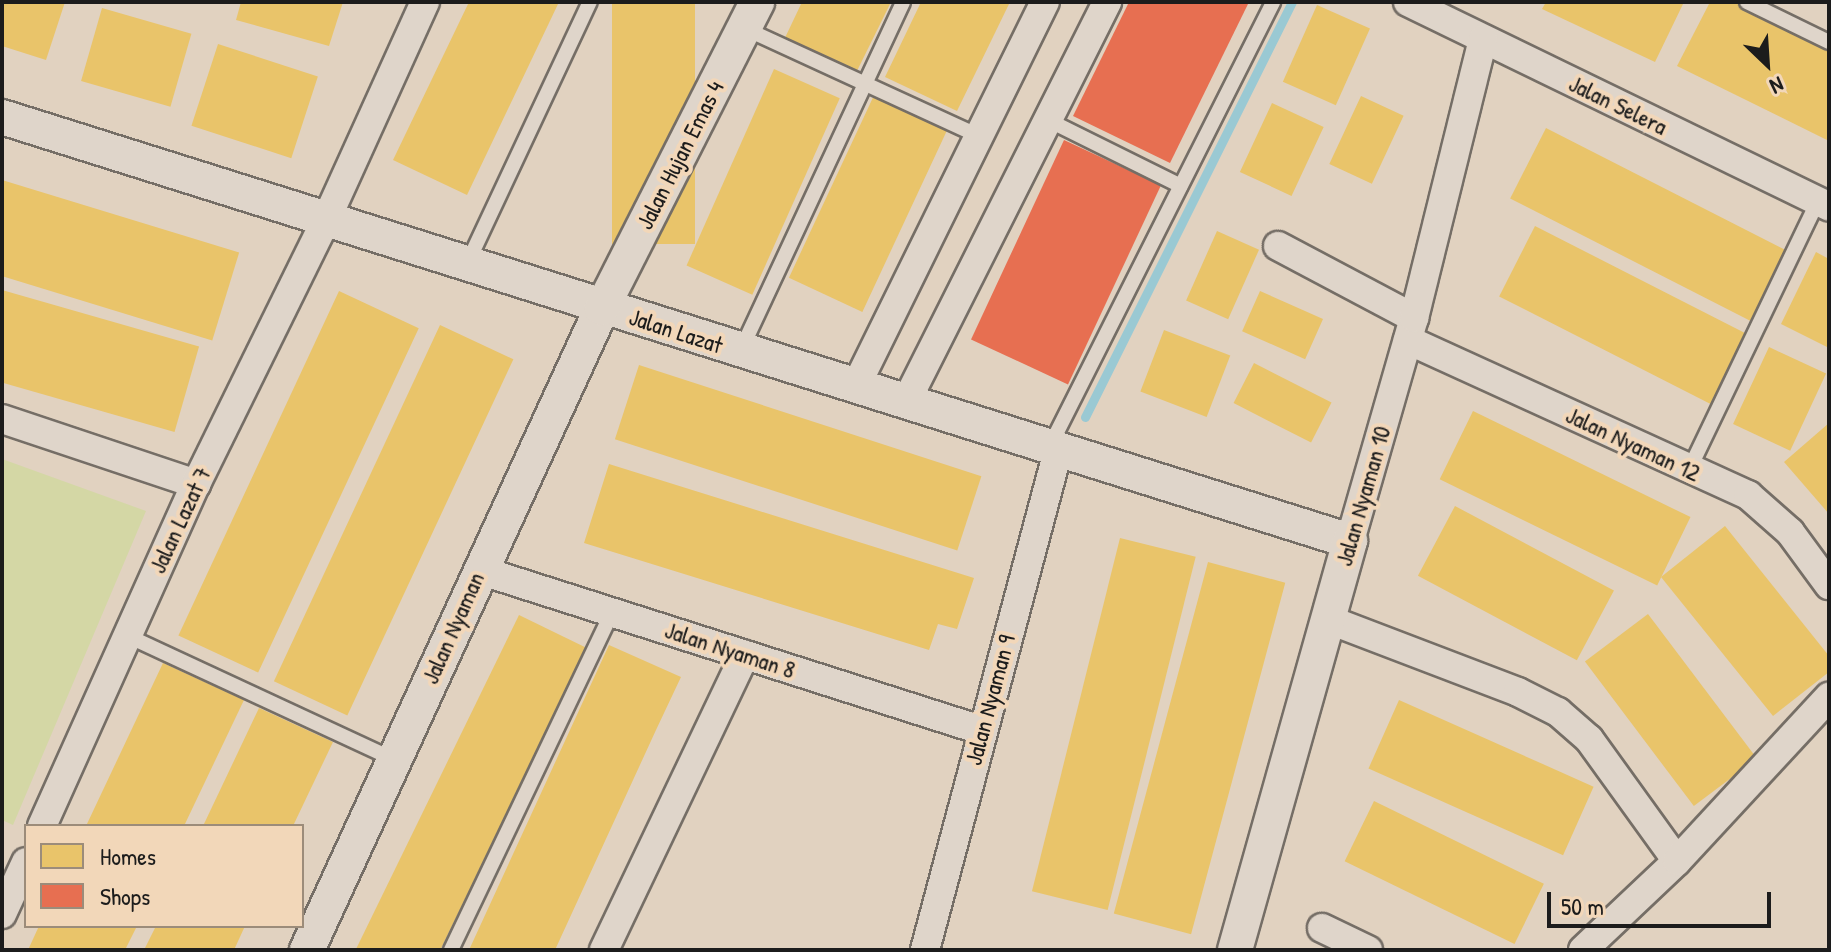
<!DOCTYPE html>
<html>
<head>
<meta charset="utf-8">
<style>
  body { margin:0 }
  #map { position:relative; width:1831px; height:952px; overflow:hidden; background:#e1d2c0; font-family:"Patrick Hand",sans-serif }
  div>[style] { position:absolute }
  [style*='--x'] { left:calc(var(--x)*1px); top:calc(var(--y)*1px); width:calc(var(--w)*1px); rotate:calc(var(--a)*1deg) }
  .green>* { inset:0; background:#d4d7a5 }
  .homes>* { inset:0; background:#e9c46a; transform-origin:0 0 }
  .shops>* { inset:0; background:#e76f51; transform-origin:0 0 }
  .stream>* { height:9px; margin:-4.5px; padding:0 4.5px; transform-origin:4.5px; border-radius:4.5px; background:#9ac9d3 }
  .roads { filter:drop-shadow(2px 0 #756e66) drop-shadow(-2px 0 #756e66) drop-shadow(0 2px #756e66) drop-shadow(0 -2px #756e66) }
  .service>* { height:14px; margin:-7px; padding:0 7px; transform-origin:7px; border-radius:7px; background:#dfd5ca }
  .minor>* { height:28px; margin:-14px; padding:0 14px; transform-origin:14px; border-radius:14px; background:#dfd5ca }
  .tertiary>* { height:34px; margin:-17px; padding:0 17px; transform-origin:17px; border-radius:17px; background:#dfd5ca }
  span { translate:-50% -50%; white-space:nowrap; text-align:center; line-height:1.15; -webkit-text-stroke:8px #f2d7b9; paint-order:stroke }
  .street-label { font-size:24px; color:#1c1c1c }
  .frame { position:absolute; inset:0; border:4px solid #1c1c1c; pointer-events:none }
  .legend { position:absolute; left:24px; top:824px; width:280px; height:104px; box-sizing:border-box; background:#f2d7b9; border:2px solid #9c8c7a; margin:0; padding:10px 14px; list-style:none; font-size:24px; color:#1c1c1c }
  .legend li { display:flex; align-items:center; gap:16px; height:40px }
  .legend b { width:40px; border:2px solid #9c8c7a }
  .north { position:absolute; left:1727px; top:24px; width:80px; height:80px; -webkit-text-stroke:6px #f2d7b9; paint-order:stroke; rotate:155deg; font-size:22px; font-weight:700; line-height:32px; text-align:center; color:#1c1c1c }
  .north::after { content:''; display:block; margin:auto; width:28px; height:36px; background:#1c1c1c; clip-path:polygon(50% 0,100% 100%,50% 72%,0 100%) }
  .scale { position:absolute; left:1547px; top:892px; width:224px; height:36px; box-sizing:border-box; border:4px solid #1c1c1c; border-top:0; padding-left:10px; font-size:24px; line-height:28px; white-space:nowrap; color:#1c1c1c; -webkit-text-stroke:6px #f2d7b9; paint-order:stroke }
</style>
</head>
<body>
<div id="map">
  <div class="green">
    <div style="clip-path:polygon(2px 459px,146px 511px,13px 825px,2px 820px)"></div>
  </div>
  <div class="homes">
    <div style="clip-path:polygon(2px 2px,65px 2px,46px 60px,2px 46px)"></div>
    <div style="clip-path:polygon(241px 2px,343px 2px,329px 46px,236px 20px)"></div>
    <div style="clip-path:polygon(469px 2px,559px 2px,467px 195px,393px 160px)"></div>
    <div style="left:612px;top:2px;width:83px;height:242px"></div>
    <div style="clip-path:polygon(802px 2px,891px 2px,855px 75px,783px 42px)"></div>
    <div style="clip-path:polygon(921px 2px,1010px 2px,957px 111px,885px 77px)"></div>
    <div style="clip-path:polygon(1546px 2px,1684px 2px,1655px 62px,1542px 9px)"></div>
    <div style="clip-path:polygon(1710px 2px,1742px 2px,1829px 45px,1829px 141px,1677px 66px)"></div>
    <div style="left:1317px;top:5px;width:58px;height:84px;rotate:24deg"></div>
    <div style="left:102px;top:8px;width:93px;height:76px;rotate:16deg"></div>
    <div style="left:218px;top:44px;width:105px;height:86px;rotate:18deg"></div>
    <div style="left:774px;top:69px;width:72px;height:215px;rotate:24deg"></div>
    <div style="left:876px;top:91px;width:81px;height:206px;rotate:25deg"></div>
    <div style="left:1361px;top:96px;width:47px;height:75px;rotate:25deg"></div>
    <div style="left:1272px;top:103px;width:57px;height:76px;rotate:25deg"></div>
    <div style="left:1546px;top:128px;width:271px;height:79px;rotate:27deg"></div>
    <div style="left:2px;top:180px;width:248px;height:92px;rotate:17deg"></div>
    <div style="left:1535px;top:226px;width:240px;height:79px;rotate:27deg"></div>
    <div style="left:1217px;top:231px;width:46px;height:76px;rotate:24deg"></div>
    <div style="clip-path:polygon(1816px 252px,1829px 259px,1829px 348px,1781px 324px)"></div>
    <div style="left:2px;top:290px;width:205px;height:89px;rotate:16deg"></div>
    <div style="left:339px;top:291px;width:88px;height:380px;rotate:25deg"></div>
    <div style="left:1260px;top:291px;width:69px;height:44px;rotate:24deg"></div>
    <div style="left:440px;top:325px;width:81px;height:393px;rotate:25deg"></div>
    <div style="left:1164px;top:330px;width:71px;height:66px;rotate:21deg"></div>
    <div style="left:1769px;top:347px;width:63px;height:85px;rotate:25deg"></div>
    <div style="left:1254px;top:363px;width:87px;height:45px;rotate:27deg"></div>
    <div style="left:639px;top:365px;width:360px;height:78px;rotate:18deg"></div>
    <div style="left:1473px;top:411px;width:242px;height:76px;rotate:26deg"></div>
    <div style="clip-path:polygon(1829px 423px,1829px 514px,1784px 462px)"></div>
    <div style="clip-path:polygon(609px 464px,974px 578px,957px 629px,938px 624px,929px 650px,584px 543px)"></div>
    <div style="left:1455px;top:506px;width:180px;height:79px;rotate:28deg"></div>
    <div style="clip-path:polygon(1725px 526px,1829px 656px,1829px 672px,1773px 716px,1661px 577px)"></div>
    <div style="left:1120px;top:538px;width:78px;height:364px;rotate:14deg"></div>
    <div style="left:1208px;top:562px;width:80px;height:364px;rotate:15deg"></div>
    <div style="left:1648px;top:614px;width:181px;height:79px;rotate:53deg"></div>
    <div style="left:519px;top:615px;width:76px;height:372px;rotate:26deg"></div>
    <div style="clip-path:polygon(609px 645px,681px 677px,656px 730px,555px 950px,469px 950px)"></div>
    <div style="clip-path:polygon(163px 663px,244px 700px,184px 826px,86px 826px)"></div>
    <div style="left:1399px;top:700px;width:213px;height:75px;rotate:24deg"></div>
    <div style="clip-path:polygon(259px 708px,333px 742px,293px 826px,203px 826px)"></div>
    <div style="left:1374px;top:801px;width:189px;height:67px;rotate:26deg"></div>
    <div style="clip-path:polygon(39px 926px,137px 926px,125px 950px,28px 950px)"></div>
    <div style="clip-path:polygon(156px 926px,245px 926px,234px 950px,144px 950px)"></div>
  </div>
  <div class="shops">
    <div style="clip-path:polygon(1129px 2px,1249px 2px,1170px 163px,1073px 116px)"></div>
    <div style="left:1064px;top:140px;width:107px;height:220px;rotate:25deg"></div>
  </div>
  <div class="stream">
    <div style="--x:1085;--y:417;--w:464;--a:-63.5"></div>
  </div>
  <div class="roads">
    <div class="service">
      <div style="--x:1747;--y:2;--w:91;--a:26"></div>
      <div style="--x:746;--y:29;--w:256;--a:24.7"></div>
      <div style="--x:1048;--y:120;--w:148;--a:26.4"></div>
      <div style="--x:468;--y:262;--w:287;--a:-64.9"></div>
      <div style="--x:740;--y:352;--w:386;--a:-65"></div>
      <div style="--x:1049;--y:448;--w:499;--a:-63.3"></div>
      <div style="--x:1689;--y:470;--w:298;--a:-64.4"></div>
      <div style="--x:128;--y:636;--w:294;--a:24.9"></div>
      <div style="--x:451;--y:950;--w:374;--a:-64.5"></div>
    </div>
    <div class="minor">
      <div style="--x:1408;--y:2;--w:468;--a:25.9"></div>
      <div style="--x:1278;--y:246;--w:154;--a:27.9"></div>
      <div style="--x:1408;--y:340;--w:374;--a:24.5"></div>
      <div style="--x:1748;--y:495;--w:56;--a:41.4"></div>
      <div style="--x:1790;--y:532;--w:66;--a:53.7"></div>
      <div style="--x:855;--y:388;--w:430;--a:-63.8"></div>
      <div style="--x:905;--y:404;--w:450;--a:-63.3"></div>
      <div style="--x:2;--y:419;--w:205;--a:18.5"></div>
      <div style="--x:1350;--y:541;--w:232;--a:-74"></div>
      <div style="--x:1414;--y:318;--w:287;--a:-76.1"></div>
      <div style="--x:479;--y:570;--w:527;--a:17.68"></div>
      <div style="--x:1327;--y:619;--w:204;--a:20.9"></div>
      <div style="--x:1518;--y:692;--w:45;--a:26.6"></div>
      <div style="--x:1558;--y:712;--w:41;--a:41.1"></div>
      <div style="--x:1589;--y:739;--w:150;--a:54.2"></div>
      <div style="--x:42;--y:826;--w:375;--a:-65.8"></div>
      <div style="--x:196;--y:484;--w:297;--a:-63.8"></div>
      <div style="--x:327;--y:218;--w:237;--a:-65.6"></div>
      <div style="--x:2;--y:914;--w:57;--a:-65.2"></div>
      <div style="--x:1322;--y:928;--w:51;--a:25.6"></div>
      <div style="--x:604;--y:950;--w:327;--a:-64.5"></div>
      <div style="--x:925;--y:950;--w:516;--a:-75.08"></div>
      <div style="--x:1583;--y:950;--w:129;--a:-43.4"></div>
      <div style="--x:1677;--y:861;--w:224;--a:-47.2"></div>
    </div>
    <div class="tertiary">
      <div style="--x:2;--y:117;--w:1413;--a:17.46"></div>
      <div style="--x:1350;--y:541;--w:425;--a:105.7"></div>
      <div style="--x:307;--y:950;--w:707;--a:-65.32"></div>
      <div style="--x:602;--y:308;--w:343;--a:-63.1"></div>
    </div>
  </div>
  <div class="street-label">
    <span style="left:1618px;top:105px;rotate:26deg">Jalan Selera</span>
    <span style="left:680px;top:155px;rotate:-63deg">Jalan Hujan Emas 4</span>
    <span style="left:676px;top:331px;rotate:18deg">Jalan Lazat</span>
    <span style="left:1633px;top:444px;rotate:25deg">Jalan Nyaman 12</span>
    <span style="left:1363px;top:496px;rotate:-74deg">Jalan Nyaman 10</span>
    <span style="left:180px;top:520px;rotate:-65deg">Jalan Lazat 7</span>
    <span style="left:453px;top:628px;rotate:-66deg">Jalan Nyaman</span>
    <span style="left:730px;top:650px;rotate:18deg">Jalan Nyaman 8</span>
    <span style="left:990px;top:700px;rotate:-75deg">Jalan Nyaman 9</span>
  </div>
  <div class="frame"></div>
  <ul class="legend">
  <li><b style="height:22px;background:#e9c46a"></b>Homes</li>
  <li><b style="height:22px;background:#e76f51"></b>Shops</li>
  </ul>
  <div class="north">N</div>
  <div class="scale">50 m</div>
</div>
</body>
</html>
